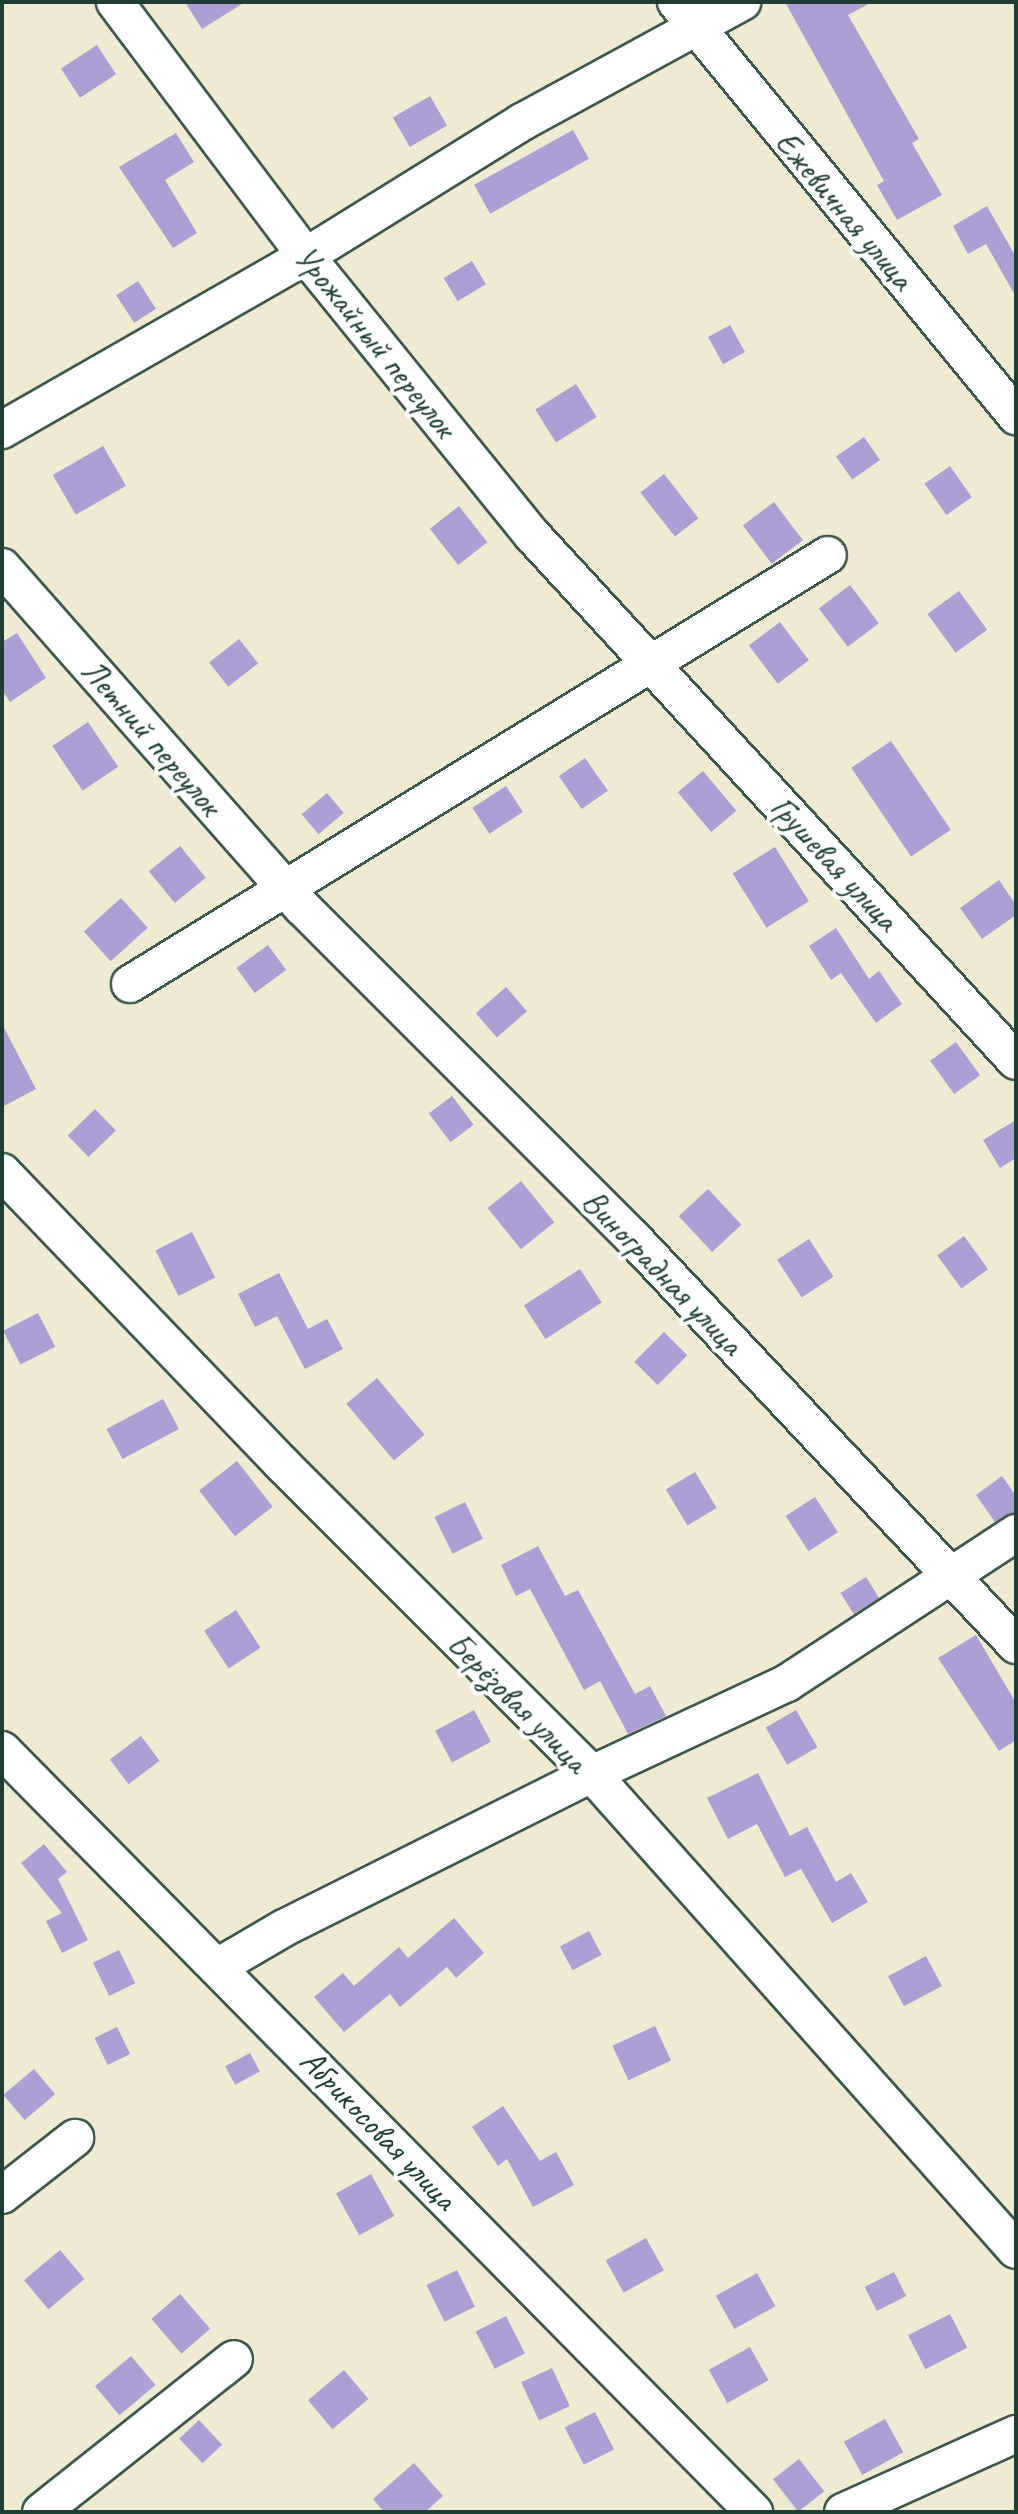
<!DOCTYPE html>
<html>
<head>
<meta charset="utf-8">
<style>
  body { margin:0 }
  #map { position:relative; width:1018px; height:2514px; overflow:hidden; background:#efebd3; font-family:Caveat,sans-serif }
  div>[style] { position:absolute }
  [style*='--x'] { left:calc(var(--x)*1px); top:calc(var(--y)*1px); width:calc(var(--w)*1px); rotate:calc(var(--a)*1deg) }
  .building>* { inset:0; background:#ac9fd3; transform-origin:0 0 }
  .roads { filter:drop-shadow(2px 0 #3e574c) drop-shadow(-2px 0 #3e574c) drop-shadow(0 2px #3e574c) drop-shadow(0 -2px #3e574c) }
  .minor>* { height:36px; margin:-18px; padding:0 18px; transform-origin:18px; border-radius:18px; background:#fff }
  span { translate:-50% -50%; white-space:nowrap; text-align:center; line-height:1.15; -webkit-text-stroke:8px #fff; paint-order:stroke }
  .street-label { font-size:34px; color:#1f3d34 }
  .frame { position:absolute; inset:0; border:4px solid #1f3d34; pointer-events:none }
</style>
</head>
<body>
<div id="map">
  <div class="building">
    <div style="clip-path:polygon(185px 2px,245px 2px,202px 29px)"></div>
    <div style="clip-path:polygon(785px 2px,872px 2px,848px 15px,919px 139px,912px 143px,942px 195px,897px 220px,877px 185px,884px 181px)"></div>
    <div style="left:97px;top:45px;width:35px;height:43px;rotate:57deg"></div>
    <div style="left:430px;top:96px;width:34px;height:43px;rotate:60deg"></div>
    <div style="left:573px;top:130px;width:33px;height:113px;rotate:61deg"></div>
    <div style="clip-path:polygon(176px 133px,194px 162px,165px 180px,197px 233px,173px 248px,119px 167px)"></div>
    <div style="clip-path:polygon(987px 206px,1016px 257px,1016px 297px,986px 244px,968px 254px,953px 226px)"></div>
    <div style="left:472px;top:261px;width:27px;height:33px;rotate:59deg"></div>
    <div style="left:138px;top:281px;width:33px;height:26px;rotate:57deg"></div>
    <div style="left:730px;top:325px;width:31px;height:25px;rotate:61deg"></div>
    <div style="left:576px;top:384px;width:39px;height:48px;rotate:58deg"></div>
    <div style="left:864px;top:437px;width:28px;height:34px;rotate:55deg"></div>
    <div style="left:103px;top:446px;width:46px;height:58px;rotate:60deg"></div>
    <div style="left:950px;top:466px;width:38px;height:31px;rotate:55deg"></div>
    <div style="left:664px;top:474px;width:56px;height:30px;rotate:52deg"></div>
    <div style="left:774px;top:502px;width:48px;height:39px;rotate:53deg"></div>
    <div style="left:459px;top:506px;width:46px;height:37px;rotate:52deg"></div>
    <div style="left:850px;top:585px;width:48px;height:39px;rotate:53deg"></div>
    <div style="left:959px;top:591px;width:48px;height:39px;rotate:54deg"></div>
    <div style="left:780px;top:622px;width:48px;height:39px;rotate:53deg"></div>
    <div style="clip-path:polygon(17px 633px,46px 678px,10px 702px,2px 690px,2px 642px)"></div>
    <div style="left:239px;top:639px;width:31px;height:38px;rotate:52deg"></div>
    <div style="left:88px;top:722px;width:54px;height:43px;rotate:56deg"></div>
    <div style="left:891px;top:741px;width:107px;height:48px;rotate:56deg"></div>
    <div style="left:585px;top:758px;width:40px;height:32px;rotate:55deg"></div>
    <div style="left:703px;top:771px;width:52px;height:33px;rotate:50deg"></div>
    <div style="left:506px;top:786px;width:31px;height:40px;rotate:57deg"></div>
    <div style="left:327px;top:793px;width:26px;height:33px;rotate:50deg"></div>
    <div style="left:180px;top:846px;width:41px;height:40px;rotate:51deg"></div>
    <div style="left:775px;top:847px;width:64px;height:50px;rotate:58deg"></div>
    <div style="clip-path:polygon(999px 880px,1016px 905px,1016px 915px,982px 939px,960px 908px)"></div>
    <div style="left:121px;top:898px;width:40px;height:50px;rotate:48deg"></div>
    <div style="clip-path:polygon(836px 928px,869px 979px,879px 971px,902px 1004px,876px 1023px,841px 973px,831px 980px,809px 946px)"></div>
    <div style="left:268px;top:945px;width:31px;height:39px;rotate:54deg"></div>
    <div style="left:506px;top:987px;width:32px;height:40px;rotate:49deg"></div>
    <div style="clip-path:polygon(2px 1024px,36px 1089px,2px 1107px)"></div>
    <div style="left:956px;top:1042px;width:41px;height:32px;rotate:54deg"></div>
    <div style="left:452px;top:1096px;width:36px;height:29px;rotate:53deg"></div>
    <div style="left:95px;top:1109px;width:30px;height:38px;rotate:46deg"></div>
    <div style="clip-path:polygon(1016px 1120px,1016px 1158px,1000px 1168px,983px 1140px)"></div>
    <div style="left:521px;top:1181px;width:53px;height:43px;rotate:51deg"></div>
    <div style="left:708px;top:1189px;width:49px;height:40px;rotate:47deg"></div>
    <div style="left:192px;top:1232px;width:51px;height:41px;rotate:63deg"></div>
    <div style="left:964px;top:1236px;width:41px;height:33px;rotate:54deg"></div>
    <div style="left:809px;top:1239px;width:45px;height:38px;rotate:57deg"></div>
    <div style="left:580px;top:1269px;width:40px;height:67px;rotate:57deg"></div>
    <div style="clip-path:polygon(279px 1273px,308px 1329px,327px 1319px,343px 1349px,305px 1369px,277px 1316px,255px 1327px,238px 1294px)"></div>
    <div style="left:38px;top:1313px;width:38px;height:39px;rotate:63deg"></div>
    <div style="left:664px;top:1332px;width:33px;height:42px;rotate:45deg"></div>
    <div style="left:377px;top:1378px;width:74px;height:40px;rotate:50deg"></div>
    <div style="left:163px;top:1399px;width:34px;height:64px;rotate:62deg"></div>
    <div style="left:237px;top:1461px;width:58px;height:48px;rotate:52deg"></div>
    <div style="left:695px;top:1472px;width:42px;height:34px;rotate:59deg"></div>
    <div style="clip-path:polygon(1002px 1476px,1016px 1496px,1016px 1512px,995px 1522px,976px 1495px)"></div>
    <div style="left:815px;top:1497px;width:42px;height:35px;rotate:57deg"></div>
    <div style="left:465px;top:1502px;width:41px;height:34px;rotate:64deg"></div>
    <div style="clip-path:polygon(538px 1546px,565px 1596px,578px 1590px,635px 1694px,650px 1686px,666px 1716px,628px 1734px,600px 1681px,584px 1690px,530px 1589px,516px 1596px,501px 1565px)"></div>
    <div style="left:866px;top:1577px;width:25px;height:30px;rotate:58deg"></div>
    <div style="left:236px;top:1610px;width:45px;height:38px;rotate:57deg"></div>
    <div style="clip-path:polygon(976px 1635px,1016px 1703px,1016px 1740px,999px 1751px,938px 1658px)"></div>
    <div style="left:474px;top:1710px;width:36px;height:44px;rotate:62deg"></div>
    <div style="left:796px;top:1710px;width:43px;height:35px;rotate:60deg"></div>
    <div style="left:141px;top:1736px;width:31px;height:39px;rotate:53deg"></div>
    <div style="clip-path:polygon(758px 1773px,790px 1836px,807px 1827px,836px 1882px,851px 1873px,868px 1902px,832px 1923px,801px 1869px,785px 1877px,757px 1824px,728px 1839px,707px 1798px)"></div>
    <div style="clip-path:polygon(44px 1844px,67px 1872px,58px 1879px,88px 1940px,62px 1953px,46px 1921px,62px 1913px,21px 1863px)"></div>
    <div style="clip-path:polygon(454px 1918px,484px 1953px,456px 1978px,447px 1967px,400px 2007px,390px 1994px,344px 2032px,314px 1997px,343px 1973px,354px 1986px,399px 1947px,408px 1958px)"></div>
    <div style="left:589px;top:1931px;width:27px;height:33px;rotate:62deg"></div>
    <div style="left:119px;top:1950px;width:37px;height:29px;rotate:64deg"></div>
    <div style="left:926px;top:1956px;width:34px;height:43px;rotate:62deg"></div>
    <div style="left:655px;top:2026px;width:38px;height:47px;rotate:65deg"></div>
    <div style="left:117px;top:2027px;width:30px;height:25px;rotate:64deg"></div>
    <div style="left:250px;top:2053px;width:21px;height:28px;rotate:62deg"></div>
    <div style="left:34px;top:2069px;width:33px;height:40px;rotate:50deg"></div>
    <div style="clip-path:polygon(503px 2106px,540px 2161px,556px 2152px,574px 2185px,533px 2207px,507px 2159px,498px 2166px,472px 2127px)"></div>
    <div style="left:371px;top:2174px;width:48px;height:40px;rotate:61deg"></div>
    <div style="left:646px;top:2238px;width:37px;height:46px;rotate:61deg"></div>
    <div style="left:60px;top:2250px;width:38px;height:47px;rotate:50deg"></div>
    <div style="left:457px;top:2270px;width:41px;height:34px;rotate:64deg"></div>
    <div style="left:894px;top:2272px;width:27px;height:33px;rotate:63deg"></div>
    <div style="left:757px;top:2273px;width:38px;height:47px;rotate:61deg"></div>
    <div style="left:180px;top:2294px;width:46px;height:38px;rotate:49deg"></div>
    <div style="left:950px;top:2314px;width:38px;height:47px;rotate:63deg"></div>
    <div style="left:506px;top:2316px;width:42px;height:34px;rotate:63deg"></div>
    <div style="left:750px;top:2347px;width:38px;height:47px;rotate:61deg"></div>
    <div style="left:131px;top:2356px;width:38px;height:47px;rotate:50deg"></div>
    <div style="left:552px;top:2368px;width:42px;height:34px;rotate:65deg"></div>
    <div style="left:344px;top:2370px;width:38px;height:47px;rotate:50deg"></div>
    <div style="left:595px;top:2412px;width:42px;height:34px;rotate:63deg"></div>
    <div style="left:885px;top:2419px;width:38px;height:47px;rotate:61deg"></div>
    <div style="left:199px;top:2420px;width:34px;height:27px;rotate:47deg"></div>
    <div style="left:799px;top:2459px;width:41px;height:33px;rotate:52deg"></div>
    <div style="clip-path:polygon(414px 2463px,443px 2496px,425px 2512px,384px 2512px,373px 2499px)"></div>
  </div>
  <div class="roads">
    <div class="minor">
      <div style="--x:115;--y:2;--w:318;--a:53.1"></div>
      <div style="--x:306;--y:256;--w:360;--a:51"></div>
      <div style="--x:533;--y:536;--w:713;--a:47.39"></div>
      <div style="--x:676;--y:2;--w:536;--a:50.61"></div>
      <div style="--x:2;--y:430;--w:350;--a:-29.8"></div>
      <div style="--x:306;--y:256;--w:254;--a:-31.8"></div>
      <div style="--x:522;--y:122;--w:251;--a:-28.6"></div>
      <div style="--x:2;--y:567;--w:453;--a:48.6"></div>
      <div style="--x:302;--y:907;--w:468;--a:45"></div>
      <div style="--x:633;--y:1238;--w:559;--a:46.74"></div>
      <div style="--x:130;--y:984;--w:819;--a:-31.58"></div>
      <div style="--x:2;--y:1172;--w:405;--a:46.2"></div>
      <div style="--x:282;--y:1464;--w:438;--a:45"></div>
      <div style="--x:592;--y:1774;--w:637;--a:48.31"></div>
      <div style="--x:2;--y:1750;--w:1071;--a:45.38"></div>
      <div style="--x:219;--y:1966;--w:75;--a:-30.3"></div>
      <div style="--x:284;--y:1928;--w:344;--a:-26.6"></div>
      <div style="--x:592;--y:1774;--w:215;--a:-25"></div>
      <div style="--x:787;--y:1683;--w:274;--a:-33.2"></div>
      <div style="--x:2;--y:2195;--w:93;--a:-38"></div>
      <div style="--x:41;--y:2512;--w:246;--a:-38.4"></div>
      <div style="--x:843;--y:2512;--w:190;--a:-24.3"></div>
    </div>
  </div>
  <div class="street-label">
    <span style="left:845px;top:210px;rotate:50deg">Ежевичная улица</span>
    <span style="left:376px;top:341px;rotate:51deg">Урожайный переулок</span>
    <span style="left:152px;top:737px;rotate:49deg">Летний переулок</span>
    <span style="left:835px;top:863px;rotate:47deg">Грушевая улица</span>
    <span style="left:663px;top:1272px;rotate:46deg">Виноградная улица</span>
    <span style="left:518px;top:1702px;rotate:45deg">Берёзовая улица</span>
    <span style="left:379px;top:2129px;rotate:46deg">Абрикосовая улица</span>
  </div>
  <div class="frame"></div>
</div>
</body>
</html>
